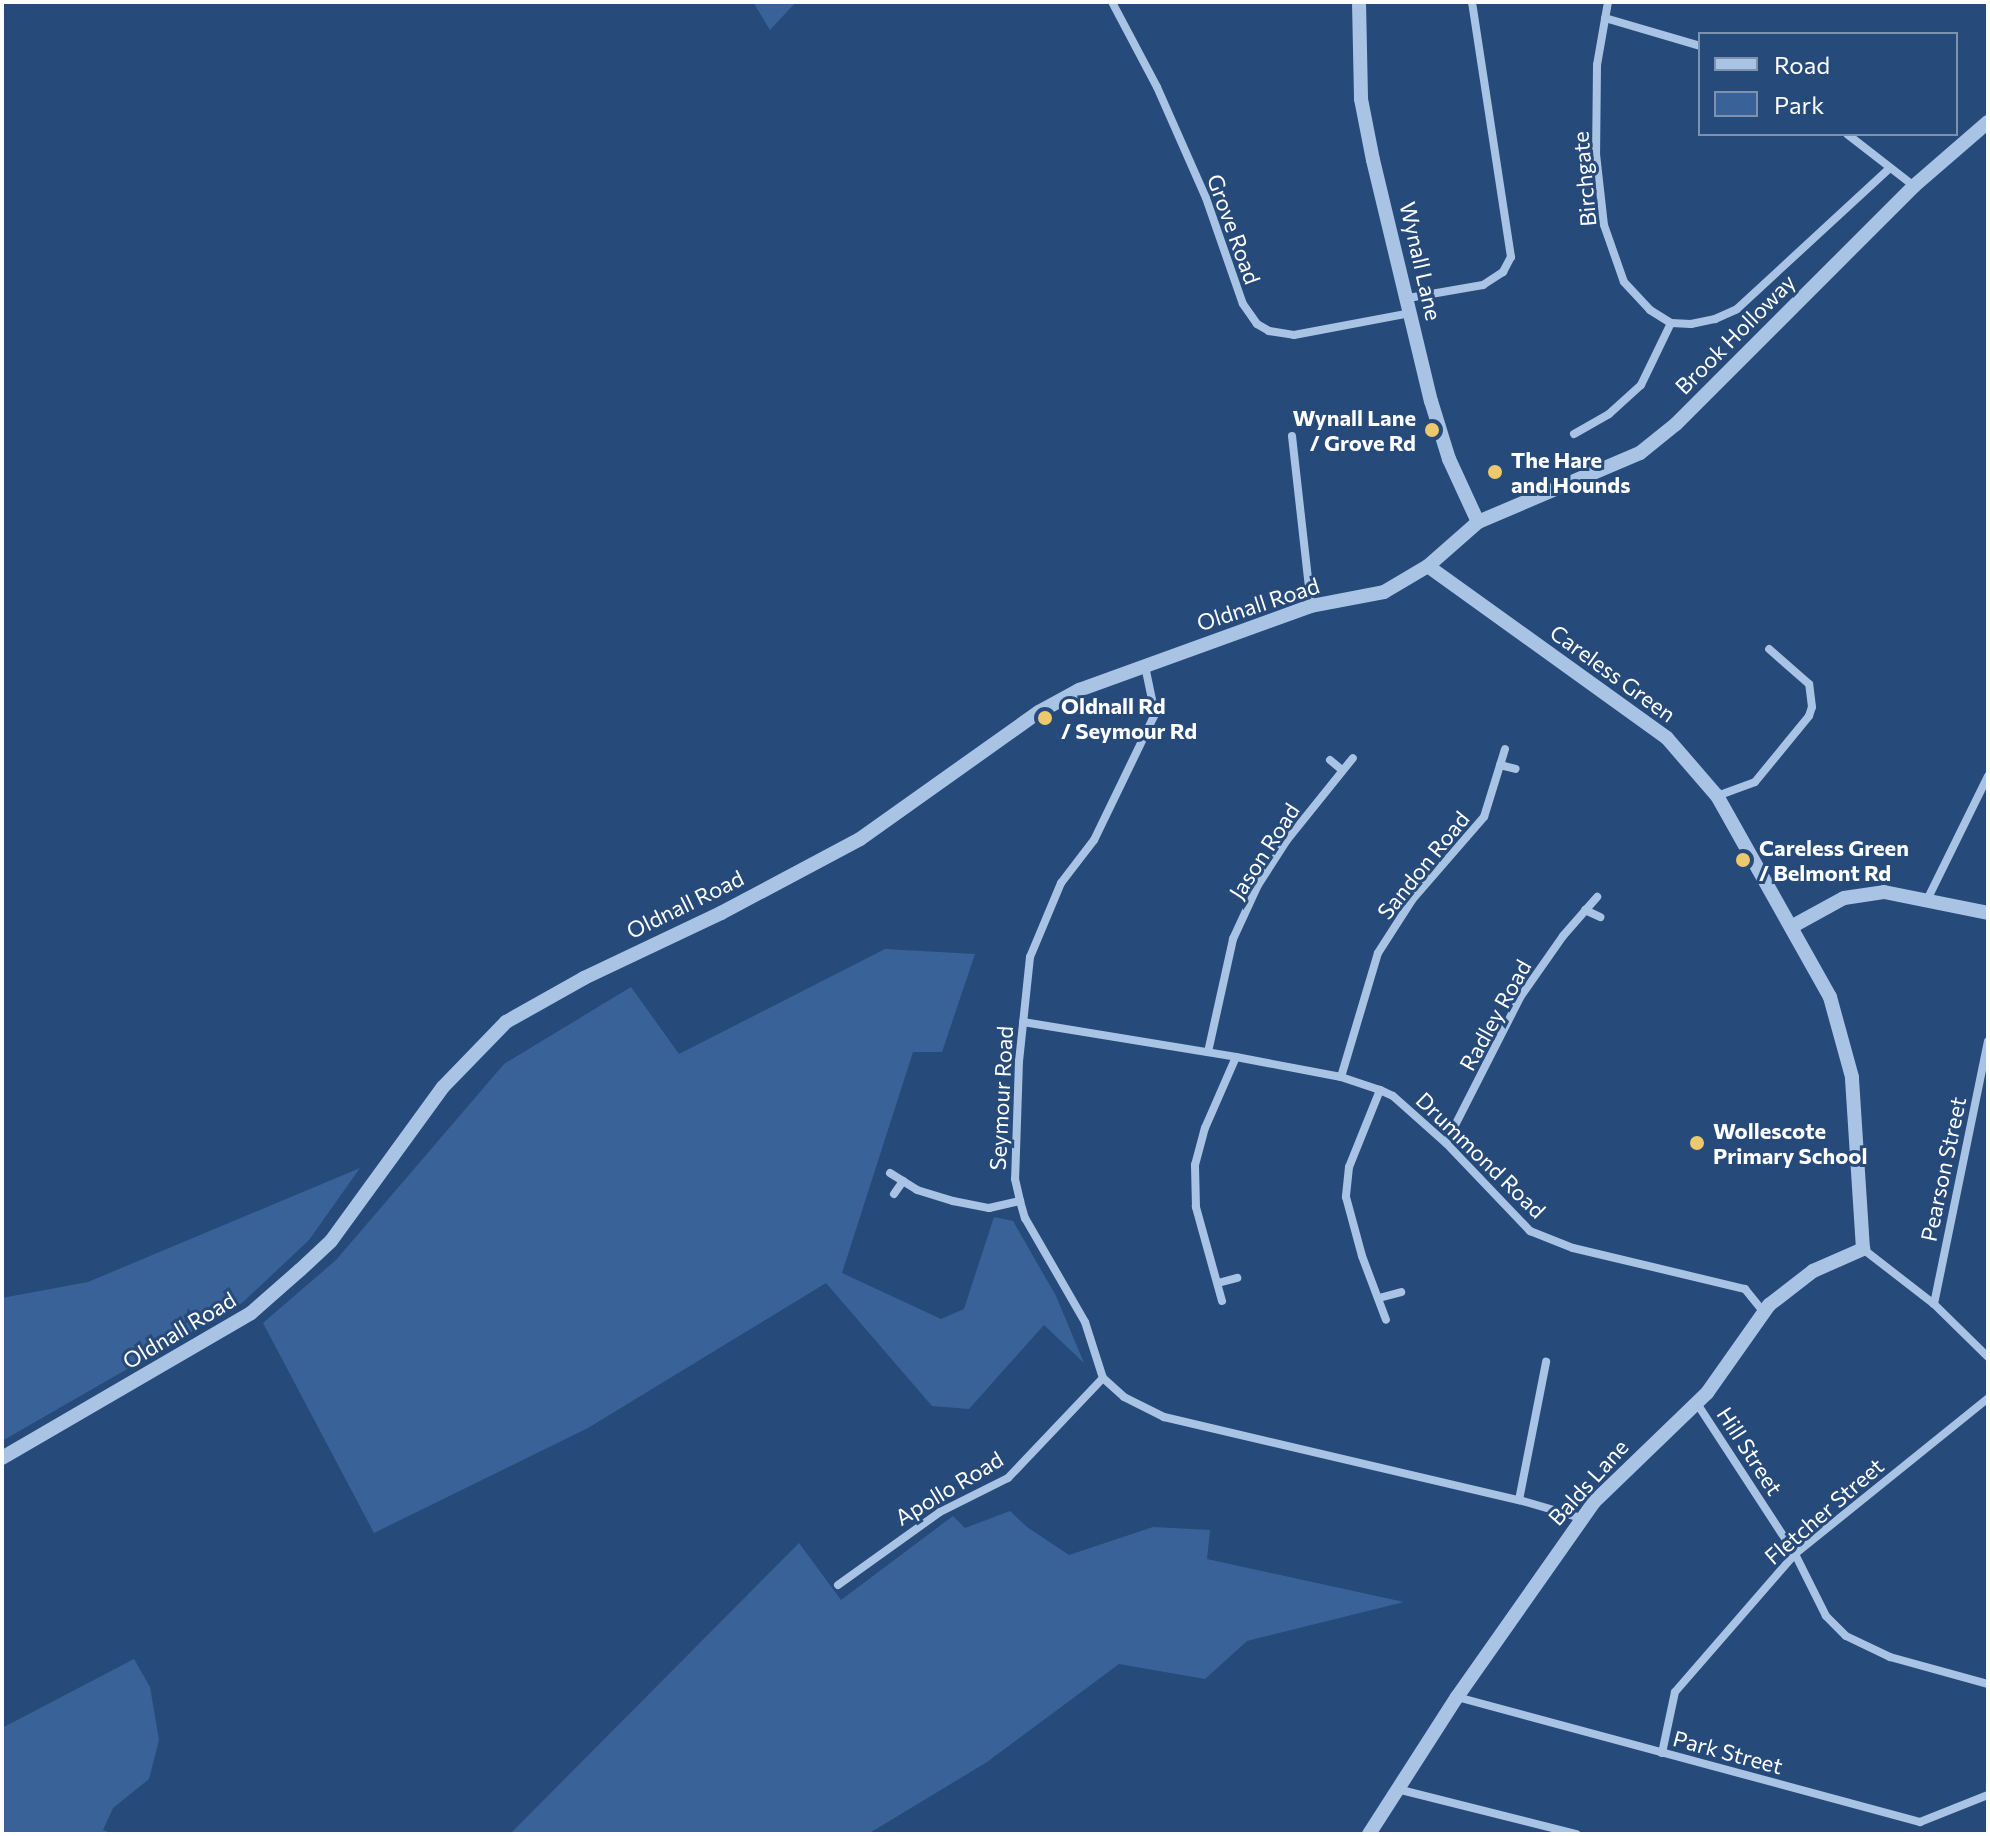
<!DOCTYPE html>
<html>
<head>
<meta charset="utf-8">
<style>
  body { margin:0 }
  #map { position:relative; width:1990px; height:1836px; overflow:hidden; background:#264a7a; font-family:Commissioner,sans-serif }
  div>[style] { position:absolute }
  [style*='--x'] { left:calc(var(--x)*1px); top:calc(var(--y)*1px); width:calc(var(--w)*1px); rotate:calc(var(--a)*1deg) }
  .green>* { inset:0; background:#396398 }
  .minor>* { height:8px; margin:-4px; padding:0 4px; transform-origin:4px; border-radius:4px; background:#a9c3e4 }
  .tertiary>* { height:14px; margin:-7px; padding:0 7px; transform-origin:7px; border-radius:7px; background:#a9c3e4 }
  .dots>* { width:22px; height:22px; translate:-50% -50%; box-sizing:border-box; border:4px solid #264a7a; border-radius:50% }
  span { translate:-50% -50%; white-space:nowrap; text-align:center; line-height:1.15; -webkit-text-stroke:6px #264a7a; paint-order:stroke }
  .street-label { font-size:22px; color:#fff }
  .poi-label { font-size:22px; color:#fff; font-weight:700 }
  .right { translate:-100% -50%; text-align:right }
  .left { translate:0 -50%; text-align:left }
  .frame { position:absolute; inset:0; border:4px solid #fff; pointer-events:none }
  .legend { position:absolute; left:1698px; top:32px; width:260px; height:104px; box-sizing:border-box; background:#264a7a; border:2px solid #7d92af; margin:0; padding:10px 14px; list-style:none; font-size:24px; color:#fff }
  .legend li { display:flex; align-items:center; gap:16px; height:40px }
  .legend b { width:40px; border:2px solid #7d92af }
</style>
</head>
<body>
<div id="map">
  <div class="green">
    <div style="clip-path:polygon(753px 2px,796px 2px,770px 30px)"></div>
    <div style="clip-path:polygon(885px 949px,975px 954px,942px 1052px,913px 1052px,842px 1273px,941px 1319px,964px 1309px,994px 1217px,1013px 1221px,1056px 1296px,1084px 1363px,1044px 1325px,969px 1409px,932px 1406px,826px 1283px,588px 1428px,374px 1533px,263px 1323px,336px 1260px,504px 1064px,631px 987px,679px 1054px)"></div>
    <div style="clip-path:polygon(360px 1168px,309px 1240px,242px 1303px,2px 1441px,2px 1298px,88px 1282px)"></div>
    <div style="clip-path:polygon(1010px 1511px,1027px 1527px,1069px 1555px,1153px 1527px,1210px 1530px,1207px 1559px,1404px 1602px,1247px 1641px,1205px 1679px,1119px 1664px,987px 1762px,868px 1834px,510px 1834px,799px 1543px,841px 1600px,953px 1516px,965px 1528px)"></div>
    <div style="clip-path:polygon(134px 1659px,150px 1687px,159px 1740px,149px 1779px,113px 1808px,103px 1830px,114px 1834px,2px 1834px,2px 1728px)"></div>
  </div>
  <div class="minor">
    <div style="--x:1112;--y:2;--w:96;--a:62.1"></div>
    <div style="--x:1157;--y:87;--w:121;--a:66.2"></div>
    <div style="--x:1206;--y:198;--w:112;--a:70.8"></div>
    <div style="--x:1243;--y:304;--w:24;--a:55"></div>
    <div style="--x:1257;--y:324;--w:14;--a:30"></div>
    <div style="--x:1269;--y:331;--w:25;--a:9"></div>
    <div style="--x:1294;--y:335;--w:118;--a:-10.7"></div>
    <div style="--x:1608;--y:2;--w:64;--a:99.9"></div>
    <div style="--x:1597;--y:65;--w:89;--a:90.6"></div>
    <div style="--x:1596;--y:154;--w:71;--a:83.6"></div>
    <div style="--x:1604;--y:225;--w:60;--a:70.7"></div>
    <div style="--x:1624;--y:282;--w:38;--a:47"></div>
    <div style="--x:1650;--y:310;--w:25;--a:32"></div>
    <div style="--x:1671;--y:323;--w:20;--a:3"></div>
    <div style="--x:1691;--y:324;--w:25;--a:-12"></div>
    <div style="--x:1715;--y:319;--w:24;--a:-24"></div>
    <div style="--x:1737;--y:309;--w:208;--a:-42.7"></div>
    <div style="--x:1605;--y:18;--w:99;--a:16.4"></div>
    <div style="--x:1847;--y:134;--w:85;--a:37.8"></div>
    <div style="--x:1408;--y:298;--w:76;--a:-9.8"></div>
    <div style="--x:1483;--y:285;--w:24;--a:-33"></div>
    <div style="--x:1503;--y:272;--w:17;--a:-62"></div>
    <div style="--x:1511;--y:257;--w:258;--a:-98.7"></div>
    <div style="--x:1574;--y:434;--w:40;--a:-29.7"></div>
    <div style="--x:1609;--y:414;--w:43;--a:-42.2"></div>
    <div style="--x:1641;--y:385;--w:69;--a:-64.2"></div>
    <div style="--x:1292;--y:436;--w:171;--a:83.6"></div>
    <div style="--x:1145;--y:666;--w:49;--a:78.2"></div>
    <div style="--x:1155;--y:714;--w:140;--a:115.8"></div>
    <div style="--x:1094;--y:840;--w:54;--a:127.5"></div>
    <div style="--x:1061;--y:883;--w:80;--a:112.7"></div>
    <div style="--x:1030;--y:957;--w:105;--a:96"></div>
    <div style="--x:1019;--y:1061;--w:118;--a:91.9"></div>
    <div style="--x:1015;--y:1179;--w:23;--a:77"></div>
    <div style="--x:1020;--y:1201;--w:18;--a:74"></div>
    <div style="--x:1025;--y:1218;--w:120;--a:60"></div>
    <div style="--x:1085;--y:1322;--w:59;--a:72.2"></div>
    <div style="--x:1103;--y:1378;--w:28;--a:42"></div>
    <div style="--x:1124;--y:1397;--w:45;--a:26.6"></div>
    <div style="--x:1164;--y:1417;--w:365;--a:13.2"></div>
    <div style="--x:1519;--y:1500;--w:65;--a:16.2"></div>
    <div style="--x:1330;--y:760;--w:16;--a:40"></div>
    <div style="--x:1500;--y:765;--w:16;--a:14"></div>
    <div style="--x:1717;--y:796;--w:40;--a:-20.2"></div>
    <div style="--x:1755;--y:782;--w:85;--a:-50.7"></div>
    <div style="--x:1809;--y:716;--w:9;--a:-72"></div>
    <div style="--x:1812;--y:707;--w:23;--a:-97"></div>
    <div style="--x:1809;--y:684;--w:53;--a:-138.8"></div>
    <div style="--x:1927;--y:900;--w:138;--a:-63.8"></div>
    <div style="--x:1585;--y:910;--w:17;--a:25"></div>
    <div style="--x:1023;--y:1022;--w:216;--a:9.3"></div>
    <div style="--x:1236;--y:1057;--w:107;--a:10.8"></div>
    <div style="--x:1341;--y:1077;--w:41;--a:18.4"></div>
    <div style="--x:1380;--y:1090;--w:14;--a:25"></div>
    <div style="--x:1393;--y:1096;--w:71;--a:41.6"></div>
    <div style="--x:1446;--y:1143;--w:122;--a:46.3"></div>
    <div style="--x:1530;--y:1231;--w:46;--a:21.6"></div>
    <div style="--x:1573;--y:1248;--w:177;--a:13.4"></div>
    <div style="--x:1745;--y:1289;--w:28;--a:51"></div>
    <div style="--x:1208;--y:1052;--w:116;--a:-77.5"></div>
    <div style="--x:1233;--y:939;--w:60;--a:-65.2"></div>
    <div style="--x:1258;--y:885;--w:54;--a:-57.2"></div>
    <div style="--x:1287;--y:840;--w:105;--a:-51.2"></div>
    <div style="--x:1341;--y:1077;--w:129;--a:-73.4"></div>
    <div style="--x:1378;--y:953;--w:63;--a:-57.3"></div>
    <div style="--x:1412;--y:900;--w:110;--a:-49.1"></div>
    <div style="--x:1484;--y:817;--w:71;--a:-72.8"></div>
    <div style="--x:1380;--y:1090;--w:83;--a:111.9"></div>
    <div style="--x:1349;--y:1167;--w:30;--a:96"></div>
    <div style="--x:1346;--y:1197;--w:61;--a:74.8"></div>
    <div style="--x:1362;--y:1256;--w:68;--a:69.4"></div>
    <div style="--x:1446;--y:1143;--w:165;--a:-63"></div>
    <div style="--x:1521;--y:996;--w:73;--a:-55"></div>
    <div style="--x:1563;--y:936;--w:52;--a:-48.9"></div>
    <div style="--x:890;--y:1173;--w:32;--a:32"></div>
    <div style="--x:917;--y:1190;--w:38;--a:17"></div>
    <div style="--x:953;--y:1201;--w:37;--a:11"></div>
    <div style="--x:989;--y:1208;--w:32;--a:-13"></div>
    <div style="--x:894;--y:1194;--w:16;--a:-55"></div>
    <div style="--x:1863;--y:1249;--w:90;--a:37.8"></div>
    <div style="--x:1934;--y:1304;--w:76;--a:44.5"></div>
    <div style="--x:1218;--y:1283;--w:20;--a:-15"></div>
    <div style="--x:1379;--y:1298;--w:23;--a:-15"></div>
    <div style="--x:1222;--y:1301;--w:98;--a:-105.5"></div>
    <div style="--x:1196;--y:1207;--w:42;--a:-91.4"></div>
    <div style="--x:1195;--y:1165;--w:38;--a:-75"></div>
    <div style="--x:1205;--y:1128;--w:77;--a:-66.4"></div>
    <div style="--x:1934;--y:1304;--w:268;--a:-78.4"></div>
    <div style="--x:1696;--y:1402;--w:181;--a:56.9"></div>
    <div style="--x:1795;--y:1554;--w:69;--a:63.4"></div>
    <div style="--x:1826;--y:1616;--w:28;--a:45"></div>
    <div style="--x:1846;--y:1636;--w:49;--a:25.5"></div>
    <div style="--x:1890;--y:1657;--w:102;--a:15.4"></div>
    <div style="--x:1519;--y:1500;--w:141;--a:-78.9"></div>
    <div style="--x:838;--y:1585;--w:125;--a:-35.6"></div>
    <div style="--x:940;--y:1512;--w:76;--a:-26.6"></div>
    <div style="--x:1008;--y:1478;--w:138;--a:-46.5"></div>
    <div style="--x:1457;--y:1697;--w:480;--a:15.1"></div>
    <div style="--x:1920;--y:1822;--w:73;--a:-21.7"></div>
    <div style="--x:1662;--y:1753;--w:62;--a:-78"></div>
    <div style="--x:1675;--y:1692;--w:183;--a:-49"></div>
    <div style="--x:1795;--y:1554;--w:248;--a:-38.9"></div>
    <div style="--x:1397;--y:1789;--w:185;--a:14.1"></div>
  </div>
  <div class="tertiary">
    <div style="--x:1359;--y:2;--w:97;--a:88.8"></div>
    <div style="--x:1361;--y:99;--w:62;--a:78.9"></div>
    <div style="--x:1373;--y:160;--w:248;--a:76.5"></div>
    <div style="--x:1431;--y:401;--w:61;--a:72.8"></div>
    <div style="--x:1449;--y:459;--w:69;--a:65.3"></div>
    <div style="--x:1791;--y:927;--w:60;--a:-28.7"></div>
    <div style="--x:1844;--y:898;--w:40;--a:-8.5"></div>
    <div style="--x:1884;--y:892;--w:106;--a:11.4"></div>
    <div style="--x:2;--y:1458;--w:288;--a:-30.2"></div>
    <div style="--x:251;--y:1313;--w:65;--a:-41.3"></div>
    <div style="--x:300;--y:1270;--w:42;--a:-43.1"></div>
    <div style="--x:331;--y:1241;--w:190;--a:-54"></div>
    <div style="--x:443;--y:1087;--w:91;--a:-45.9"></div>
    <div style="--x:506;--y:1022;--w:90;--a:-29.4"></div>
    <div style="--x:584;--y:978;--w:152;--a:-25.4"></div>
    <div style="--x:721;--y:913;--w:157;--a:-28"></div>
    <div style="--x:860;--y:839;--w:219;--a:-35.4"></div>
    <div style="--x:1039;--y:712;--w:46;--a:-28.8"></div>
    <div style="--x:1079;--y:690;--w:247;--a:-19.9"></div>
    <div style="--x:1311;--y:606;--w:74;--a:-10.9"></div>
    <div style="--x:1384;--y:592;--w:51;--a:-30.6"></div>
    <div style="--x:1428;--y:566;--w:67;--a:-41.3"></div>
    <div style="--x:1478;--y:522;--w:176;--a:-23.1"></div>
    <div style="--x:1640;--y:453;--w:46;--a:-38.9"></div>
    <div style="--x:1676;--y:424;--w:337;--a:-45"></div>
    <div style="--x:1914;--y:186;--w:98;--a:-40.9"></div>
    <div style="--x:1369;--y:1834;--w:163;--a:-57.3"></div>
    <div style="--x:1457;--y:1697;--w:238;--a:-54.9"></div>
    <div style="--x:1594;--y:1502;--w:157;--a:-44"></div>
    <div style="--x:1707;--y:1393;--w:108;--a:-54.8"></div>
    <div style="--x:1769;--y:1305;--w:56;--a:-37.7"></div>
    <div style="--x:1813;--y:1271;--w:55;--a:-23.7"></div>
    <div style="--x:1863;--y:1249;--w:172;--a:-93.7"></div>
    <div style="--x:1852;--y:1077;--w:83;--a:-105.4"></div>
    <div style="--x:1830;--y:997;--w:231;--a:-119.3"></div>
    <div style="--x:1717;--y:796;--w:77;--a:-130.8"></div>
    <div style="--x:1667;--y:738;--w:294;--a:-144.3"></div>
  </div>
  <div class="dots">
    <div style="left:1432px;top:430px;background:#edc96e"></div>
    <div style="left:1495px;top:472px;background:#edc96e"></div>
    <div style="left:1045px;top:718px;background:#edc96e"></div>
    <div style="left:1743px;top:860px;background:#edc96e"></div>
    <div style="left:1697px;top:1143px;background:#edc96e"></div>
  </div>
  <div class="street-label">
    <span style="left:1584px;top:179px;rotate:-95deg">Birchgate</span>
    <span style="left:1234px;top:229px;rotate:70deg">Grove Road</span>
    <span style="left:1421px;top:261px;rotate:77deg">Wynall Lane</span>
    <span style="left:1735px;top:334px;rotate:-45deg">Brook Holloway</span>
    <span style="left:1258px;top:604px;rotate:-18deg">Oldnall Road</span>
    <span style="left:1613px;top:673px;rotate:36deg">Careless Green</span>
    <span style="left:1264px;top:851px;rotate:-57deg">Jason Road</span>
    <span style="left:1423px;top:865px;rotate:-51deg">Sandon Road</span>
    <span style="left:685px;top:904px;rotate:-26deg">Oldnall Road</span>
    <span style="left:1495px;top:1015px;rotate:-61deg">Radley Road</span>
    <span style="left:1001px;top:1098px;rotate:-87deg">Seymour Road</span>
    <span style="left:1481px;top:1155px;rotate:44deg">Drummond Road</span>
    <span style="left:1943px;top:1169px;rotate:-78deg">Pearson Street</span>
    <span style="left:179px;top:1330px;rotate:-31deg">Oldnall Road</span>
    <span style="left:1750px;top:1451px;rotate:57deg">Hill Street</span>
    <span style="left:1588px;top:1482px;rotate:-48deg">Balds Lane</span>
    <span style="left:949px;top:1488px;rotate:-31deg">Apollo Road</span>
    <span style="left:1824px;top:1511px;rotate:-41deg">Fletcher Street</span>
    <span style="left:1728px;top:1752px;rotate:15deg">Park Street</span>
  </div>
  <div class="poi-label">
    <span class="right" style="left:1416px;top:430px">Wynall Lane<br>/ Grove Rd</span>
    <span class="left" style="left:1511px;top:472px">The Hare<br>and Hounds</span>
    <span class="left" style="left:1061px;top:718px">Oldnall Rd<br>/ Seymour Rd</span>
    <span class="left" style="left:1759px;top:860px">Careless Green<br>/ Belmont Rd</span>
    <span class="left" style="left:1713px;top:1143px">Wollescote<br>Primary School</span>
  </div>
  <div class="frame"></div>
  <ul class="legend">
  <li><b style="height:10px;background:#a9c3e4"></b>Road</li>
  <li><b style="height:22px;background:#396398"></b>Park</li>
  </ul>
</div>
</body>
</html>
